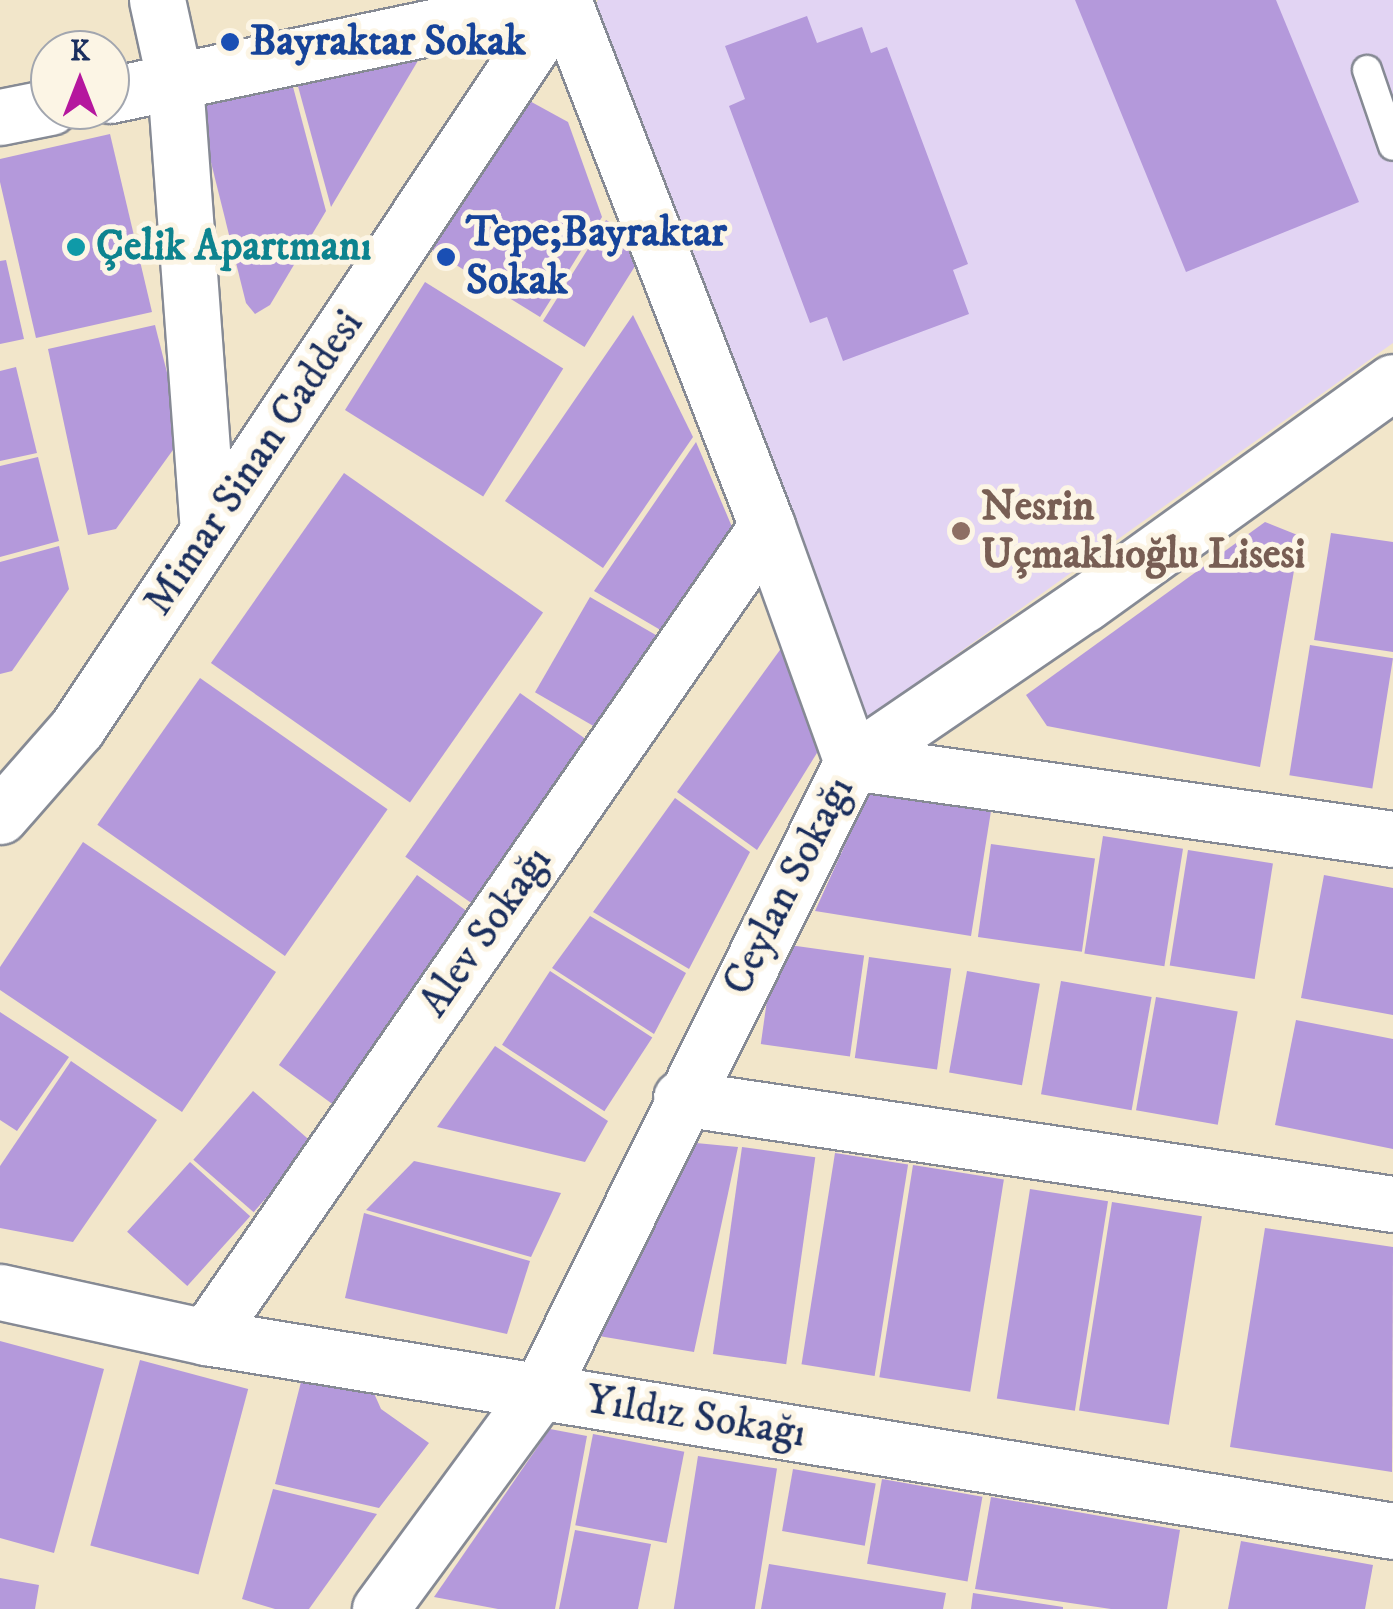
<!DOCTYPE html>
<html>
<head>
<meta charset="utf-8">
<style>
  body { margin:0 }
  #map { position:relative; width:1393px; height:1609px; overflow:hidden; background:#f2e6ca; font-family:"IM FELL DW Pica",serif }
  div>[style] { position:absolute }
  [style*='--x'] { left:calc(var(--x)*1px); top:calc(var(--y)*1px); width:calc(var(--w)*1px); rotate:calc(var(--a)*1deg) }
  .built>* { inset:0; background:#e2d4f3 }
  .building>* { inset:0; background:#b499db; transform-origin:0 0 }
  .roads { filter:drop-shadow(2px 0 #868a94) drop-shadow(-2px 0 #868a94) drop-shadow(0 2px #868a94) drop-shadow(0 -2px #868a94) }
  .service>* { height:28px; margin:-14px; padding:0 14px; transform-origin:14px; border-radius:14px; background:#fff }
  .minor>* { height:55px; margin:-27.5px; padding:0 27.5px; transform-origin:27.5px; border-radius:27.5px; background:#fff }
  .tertiary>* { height:55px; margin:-27.5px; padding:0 27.5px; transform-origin:27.5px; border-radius:27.5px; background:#fff }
  .dots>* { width:28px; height:28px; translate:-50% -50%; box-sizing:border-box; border:5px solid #fcf5e5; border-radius:50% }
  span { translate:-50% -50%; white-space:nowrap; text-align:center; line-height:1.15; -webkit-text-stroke:10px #fcf5e5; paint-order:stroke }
  .transit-label { font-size:42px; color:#164399; font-weight:700 }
  .left { translate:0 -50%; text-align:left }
  .culture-label { font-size:42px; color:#0d838f; font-weight:700 }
  .street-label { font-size:42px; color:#1b2f5e }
  .education-label { font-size:42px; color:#785e54; font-weight:700 }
  .north { position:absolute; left:30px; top:30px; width:100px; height:100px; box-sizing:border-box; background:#fcf5e5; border:2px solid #a2a6af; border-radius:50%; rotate:0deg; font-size:28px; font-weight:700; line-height:40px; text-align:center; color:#1b2f5e }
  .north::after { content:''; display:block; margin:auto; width:35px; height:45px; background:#b5179e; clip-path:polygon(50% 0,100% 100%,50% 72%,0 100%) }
</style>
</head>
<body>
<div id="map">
  <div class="built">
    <div style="clip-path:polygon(598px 0,1393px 0,1393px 343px,866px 719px,588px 15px)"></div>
  </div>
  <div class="building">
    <div style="clip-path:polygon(1075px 0,1276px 0,1359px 202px,1186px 272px)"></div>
    <div style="clip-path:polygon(807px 16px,817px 43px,862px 27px,871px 53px,887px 47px,968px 264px,953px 270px,969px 314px,843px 361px,827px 317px,810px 323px,729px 106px,745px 99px,725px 46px)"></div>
    <div style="clip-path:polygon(401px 50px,419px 59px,331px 207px,296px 79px)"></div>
    <div style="clip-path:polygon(292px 83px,326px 211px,270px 305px,255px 314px,246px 303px,197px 106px)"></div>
    <div style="clip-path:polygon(526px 99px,568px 122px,602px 217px,540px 317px,432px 250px)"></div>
    <div style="clip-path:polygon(110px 134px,152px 312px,36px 338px,0 182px,0 159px)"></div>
    <div style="left:606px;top:220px;width:49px;height:119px;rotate:32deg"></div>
    <div style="clip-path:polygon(6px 260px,24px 339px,0 344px,0 261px)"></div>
    <div style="left:425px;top:282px;width:163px;height:151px;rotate:32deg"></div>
    <div style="clip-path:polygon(633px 315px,693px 437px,603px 568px,505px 501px)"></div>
    <div style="clip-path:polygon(155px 325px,183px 436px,116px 529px,88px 535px,48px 349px)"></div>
    <div style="clip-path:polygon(16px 367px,37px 453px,0 461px,0 371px)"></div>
    <div style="clip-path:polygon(696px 442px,738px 541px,669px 635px,594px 591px)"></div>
    <div style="clip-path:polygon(38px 457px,59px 541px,0 557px,0 466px)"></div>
    <div style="left:344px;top:473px;width:243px;height:232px;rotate:35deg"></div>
    <div style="clip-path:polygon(1265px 522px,1300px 536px,1260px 767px,1047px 726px,1026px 695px)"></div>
    <div style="clip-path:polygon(1331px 533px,1393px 542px,1393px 652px,1314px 640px)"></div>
    <div style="clip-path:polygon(59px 546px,69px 589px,12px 671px,0 674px,0 562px)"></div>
    <div style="left:590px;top:597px;width:87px;height:110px;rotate:30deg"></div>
    <div style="clip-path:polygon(785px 643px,820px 748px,757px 850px,677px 792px)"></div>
    <div style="left:1310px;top:645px;width:84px;height:132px;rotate:9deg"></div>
    <div style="left:200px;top:678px;width:229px;height:179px;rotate:35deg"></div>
    <div style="left:520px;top:693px;width:85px;height:200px;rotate:35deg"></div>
    <div style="clip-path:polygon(869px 792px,991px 811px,971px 936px,815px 911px)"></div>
    <div style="clip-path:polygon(675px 798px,750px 852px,689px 969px,593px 912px)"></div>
    <div style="left:1103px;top:836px;width:81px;height:119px;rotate:9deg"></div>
    <div style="clip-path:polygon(83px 842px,276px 972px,182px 1112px,0 990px,0 967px)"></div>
    <div style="left:991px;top:844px;width:105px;height:94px;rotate:8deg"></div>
    <div style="left:1188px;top:850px;width:86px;height:117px;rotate:9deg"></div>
    <div style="left:417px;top:875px;width:81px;height:235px;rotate:36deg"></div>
    <div style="clip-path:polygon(1324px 875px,1393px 888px,1393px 1015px,1301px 998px)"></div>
    <div style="clip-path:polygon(590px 916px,686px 973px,654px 1034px,552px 968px)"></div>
    <div style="left:775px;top:943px;width:90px;height:102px;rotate:8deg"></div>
    <div style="left:869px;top:957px;width:83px;height:102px;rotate:8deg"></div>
    <div style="left:550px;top:971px;width:122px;height:88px;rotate:33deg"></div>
    <div style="left:967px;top:971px;width:74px;height:103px;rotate:10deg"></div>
    <div style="left:1061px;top:981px;width:92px;height:115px;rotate:10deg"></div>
    <div style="left:1156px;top:997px;width:83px;height:115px;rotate:10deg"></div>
    <div style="clip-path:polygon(0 1012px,69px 1057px,17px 1131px,0 1120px)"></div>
    <div style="clip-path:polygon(1296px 1020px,1393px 1039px,1393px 1149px,1275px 1125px)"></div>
    <div style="clip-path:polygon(495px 1046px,608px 1121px,585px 1162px,437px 1127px)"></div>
    <div style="clip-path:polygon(71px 1061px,157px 1120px,73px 1242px,0 1228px,0 1166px)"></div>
    <div style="left:253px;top:1091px;width:80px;height:91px;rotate:41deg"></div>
    <div style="clip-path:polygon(696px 1143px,738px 1147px,694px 1352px,587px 1334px)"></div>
    <div style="left:742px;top:1147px;width:74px;height:209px;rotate:8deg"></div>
    <div style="left:835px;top:1153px;width:74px;height:214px;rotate:9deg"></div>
    <div style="clip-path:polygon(414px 1161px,561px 1193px,531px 1257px,366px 1210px)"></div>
    <div style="left:190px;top:1162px;width:81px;height:94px;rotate:42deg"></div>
    <div style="left:913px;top:1165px;width:92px;height:215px;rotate:9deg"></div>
    <div style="left:1030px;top:1189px;width:79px;height:212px;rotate:9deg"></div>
    <div style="left:1112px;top:1202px;width:91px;height:211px;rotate:9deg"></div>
    <div style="clip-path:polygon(364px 1213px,530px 1261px,507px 1334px,345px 1298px)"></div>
    <div style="clip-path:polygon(1265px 1228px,1393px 1247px,1392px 1472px,1230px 1447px)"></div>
    <div style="clip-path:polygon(0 1341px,104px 1369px,54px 1553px,0 1538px)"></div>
    <div style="left:140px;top:1360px;width:112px;height:192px;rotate:15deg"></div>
    <div style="clip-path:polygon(303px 1374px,373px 1391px,381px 1409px,429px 1443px,379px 1508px,275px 1484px)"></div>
    <div style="clip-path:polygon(550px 1429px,587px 1436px,555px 1609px,498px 1609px,434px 1597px)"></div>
    <div style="left:593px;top:1434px;width:93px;height:93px;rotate:11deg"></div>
    <div style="left:698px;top:1456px;width:80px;height:155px;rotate:9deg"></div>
    <div style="left:793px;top:1469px;width:84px;height:63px;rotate:10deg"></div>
    <div style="left:882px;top:1479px;width:102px;height:86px;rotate:10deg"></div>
    <div style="clip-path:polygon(273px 1489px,377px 1514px,309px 1609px,275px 1609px,242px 1599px)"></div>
    <div style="clip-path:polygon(991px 1497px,1180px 1530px,1167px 1609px,1111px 1609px,975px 1589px)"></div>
    <div style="clip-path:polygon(575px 1530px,651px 1544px,638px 1609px,559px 1609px)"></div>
    <div style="clip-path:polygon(1241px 1541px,1373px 1565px,1365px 1609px,1228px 1609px)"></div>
    <div style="clip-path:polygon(769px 1564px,946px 1593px,943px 1609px,761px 1609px)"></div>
    <div style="clip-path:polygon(0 1578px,39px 1585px,35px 1609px,0 1609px)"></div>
    <div style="clip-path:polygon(973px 1593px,1063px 1607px,1063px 1609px,971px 1609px)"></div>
  </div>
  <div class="roads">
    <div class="service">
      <div style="--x:1367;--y:70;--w:80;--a:71.1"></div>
    </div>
    <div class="minor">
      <div style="--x:157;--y:0;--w:84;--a:77.6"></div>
      <div style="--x:175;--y:82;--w:450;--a:85.8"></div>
      <div style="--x:110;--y:95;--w:461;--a:-11.9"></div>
      <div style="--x:0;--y:117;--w:51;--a:-11.3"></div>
      <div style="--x:852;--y:762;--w:281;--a:-34.3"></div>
      <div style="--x:1084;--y:604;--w:380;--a:-35.7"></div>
      <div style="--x:852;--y:762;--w:546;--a:8.1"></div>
      <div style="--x:681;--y:1098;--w:720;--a:8.47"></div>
      <div style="--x:0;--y:1292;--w:211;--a:12.3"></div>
      <div style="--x:206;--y:1337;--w:1203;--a:9.28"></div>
      <div style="--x:206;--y:1337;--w:986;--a:-55.33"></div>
      <div style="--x:380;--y:1609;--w:270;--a:-53.7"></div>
      <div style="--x:540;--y:1391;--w:702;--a:-63.62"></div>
      <div style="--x:852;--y:762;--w:251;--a:-109.8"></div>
      <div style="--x:767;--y:526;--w:564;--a:-111.2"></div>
    </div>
    <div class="tertiary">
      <div style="--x:0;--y:816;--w:117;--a:-48.8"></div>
      <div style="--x:77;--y:728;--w:875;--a:-56.33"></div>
    </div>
  </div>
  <div class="dots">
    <div style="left:230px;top:42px;background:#1a4fb4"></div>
    <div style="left:76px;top:247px;background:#0f9aa8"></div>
    <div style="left:446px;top:257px;background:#1a4fb4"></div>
    <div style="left:961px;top:531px;background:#8d6e63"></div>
  </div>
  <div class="transit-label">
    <span class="left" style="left:250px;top:42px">Bayraktar Sokak</span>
    <span class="left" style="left:466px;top:257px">Tepe;Bayraktar<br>Sokak</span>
  </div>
  <div class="culture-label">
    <span class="left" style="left:96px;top:247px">Çelik Apartmanı</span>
  </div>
  <div class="street-label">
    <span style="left:254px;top:463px;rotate:-56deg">Mimar Sinan Caddesi</span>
    <span style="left:789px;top:886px;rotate:-63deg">Ceylan Sokağı</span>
    <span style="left:486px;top:932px;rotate:-55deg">Alev Sokağı</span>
    <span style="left:696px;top:1417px;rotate:9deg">Yıldız Sokağı</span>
  </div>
  <div class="education-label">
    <span class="left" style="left:981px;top:531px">Nesrin<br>Uçmaklıoğlu Lisesi</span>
  </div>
  <div class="north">K</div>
</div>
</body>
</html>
